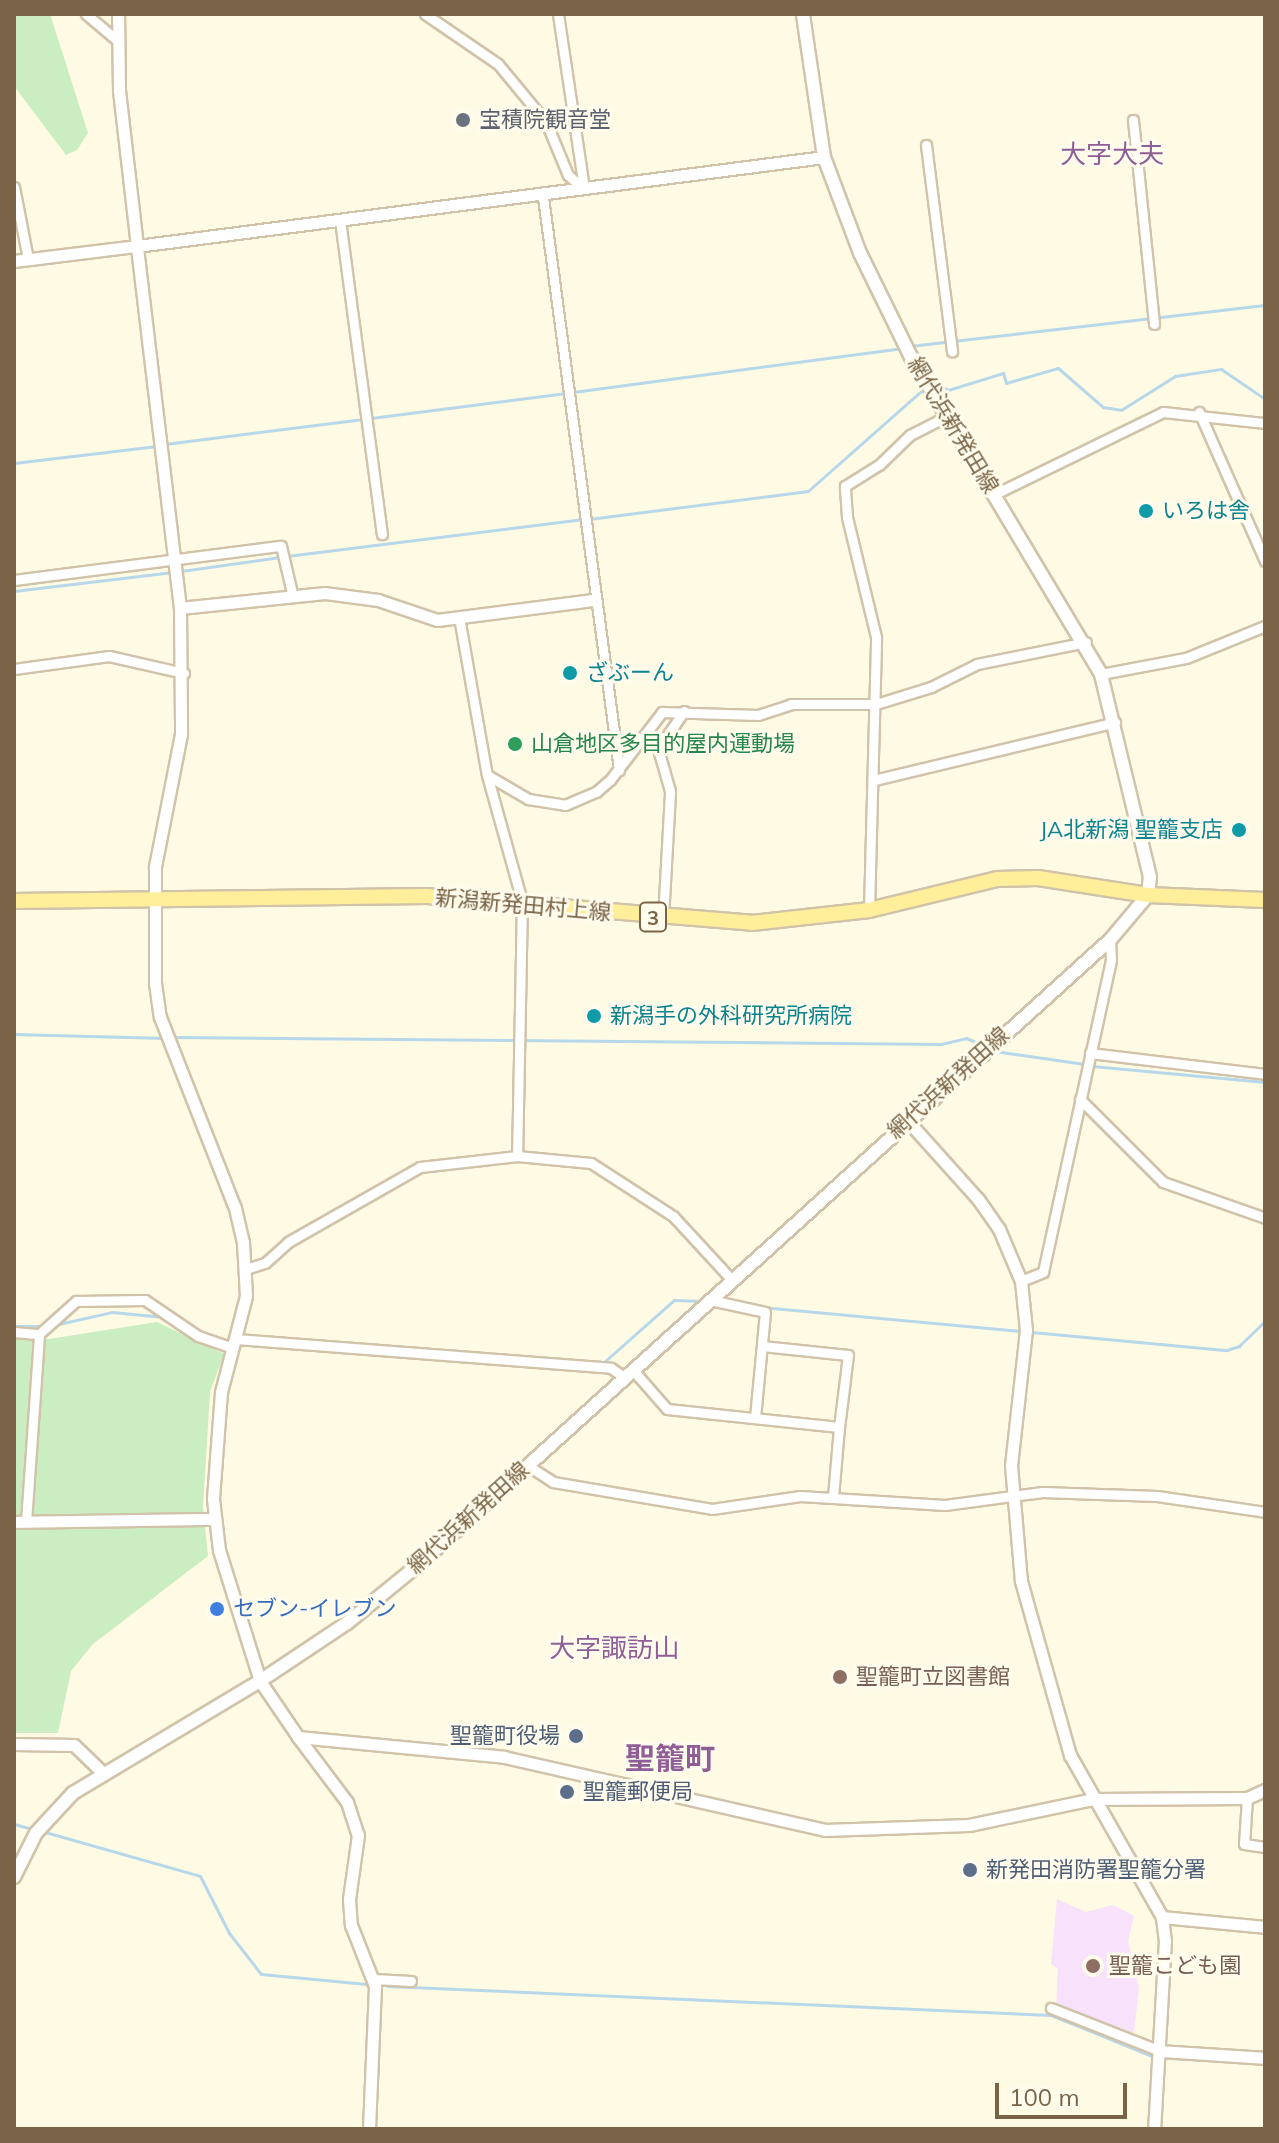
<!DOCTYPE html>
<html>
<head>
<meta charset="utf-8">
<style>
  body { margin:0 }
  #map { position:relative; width:1279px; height:2143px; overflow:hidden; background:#fefae4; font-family:Mulish,"Noto Sans JP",sans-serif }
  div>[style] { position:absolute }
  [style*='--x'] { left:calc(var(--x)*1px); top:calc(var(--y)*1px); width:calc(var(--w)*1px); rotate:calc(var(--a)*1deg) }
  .education>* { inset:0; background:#f7e1fb }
  .green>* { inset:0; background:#caedc1 }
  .stream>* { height:3px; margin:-1.5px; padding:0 1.5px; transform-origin:1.5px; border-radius:1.5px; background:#b7d7ea }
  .roads { filter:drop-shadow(2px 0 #d1c3a9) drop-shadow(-2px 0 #d1c3a9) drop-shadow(0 2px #d1c3a9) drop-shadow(0 -2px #d1c3a9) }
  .minor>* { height:9px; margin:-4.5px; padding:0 4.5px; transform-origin:4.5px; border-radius:4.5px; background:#fff }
  .tertiary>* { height:11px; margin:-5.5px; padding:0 5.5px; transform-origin:5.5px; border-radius:5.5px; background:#fff }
  .secondary>* { height:12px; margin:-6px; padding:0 6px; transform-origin:6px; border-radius:6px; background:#fff }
  .primary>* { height:14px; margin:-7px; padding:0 7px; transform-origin:7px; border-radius:7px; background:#ffef9b }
  .dots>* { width:22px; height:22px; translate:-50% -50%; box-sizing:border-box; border:4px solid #fffced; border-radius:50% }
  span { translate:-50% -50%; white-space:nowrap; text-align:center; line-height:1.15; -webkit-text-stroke:6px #fffced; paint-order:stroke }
  .shield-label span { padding:2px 6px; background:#fffced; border:2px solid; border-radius:6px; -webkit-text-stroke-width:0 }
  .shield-label { font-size:20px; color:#7a6447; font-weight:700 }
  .worship-label { font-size:22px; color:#5b616d }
  .left { translate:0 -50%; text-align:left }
  .street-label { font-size:22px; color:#7a6447 }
  .culture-label { font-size:22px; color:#0d838f }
  .right { translate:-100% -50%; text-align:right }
  .leisure-label { font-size:22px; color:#27864d }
  .shop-label { font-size:22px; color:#366cbe }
  .education-label { font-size:22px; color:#785e54 }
  .service-label { font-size:22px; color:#4e5e75 }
  .quarter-label { font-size:26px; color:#905e97 }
  .district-label { font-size:30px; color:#905e97; font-weight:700 }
  .frame { position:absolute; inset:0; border:16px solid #7a6447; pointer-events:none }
  .scale { position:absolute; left:995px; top:2083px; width:132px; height:36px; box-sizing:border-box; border:4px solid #7a6447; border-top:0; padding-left:10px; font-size:24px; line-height:28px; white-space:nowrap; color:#7a6447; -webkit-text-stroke:6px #fffced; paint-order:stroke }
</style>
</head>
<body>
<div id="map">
  <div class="education">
    <div style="clip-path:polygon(1057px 1899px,1086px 1912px,1113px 1905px,1134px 1916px,1128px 1941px,1139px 1988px,1134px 2033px,1056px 2005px,1058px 1969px,1051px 1964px)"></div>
  </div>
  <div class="green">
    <div style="clip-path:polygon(14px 14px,50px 14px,88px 133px,77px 150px,66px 155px,14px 86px)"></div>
    <div style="clip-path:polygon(157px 1322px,224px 1354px,210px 1392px,203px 1506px,208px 1556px,93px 1644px,71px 1671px,58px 1733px,14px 1733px,14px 1337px,49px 1339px)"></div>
  </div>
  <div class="stream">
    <div style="--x:910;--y:346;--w:357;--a:-6.6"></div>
    <div style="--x:935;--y:383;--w:15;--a:28"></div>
    <div style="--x:948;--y:390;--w:58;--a:-17.2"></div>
    <div style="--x:1003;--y:373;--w:10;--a:73"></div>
    <div style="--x:1006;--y:383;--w:54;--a:-16.1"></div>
    <div style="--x:1058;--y:368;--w:60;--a:40.9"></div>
    <div style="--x:1103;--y:407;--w:18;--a:9"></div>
    <div style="--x:1121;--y:410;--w:64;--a:-32.2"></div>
    <div style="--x:1175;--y:376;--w:47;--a:-8.7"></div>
    <div style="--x:1221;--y:369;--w:53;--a:34.3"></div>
    <div style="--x:573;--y:392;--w:333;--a:-7.6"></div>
    <div style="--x:371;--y:418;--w:197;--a:-7.3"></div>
    <div style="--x:165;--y:444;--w:200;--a:-7.2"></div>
    <div style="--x:14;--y:463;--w:144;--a:-6.8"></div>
    <div style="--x:589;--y:519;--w:221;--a:-7.3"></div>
    <div style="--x:808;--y:491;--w:152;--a:-41.5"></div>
    <div style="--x:287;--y:556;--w:297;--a:-7.1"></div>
    <div style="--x:181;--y:571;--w:100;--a:-8"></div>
    <div style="--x:14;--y:591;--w:160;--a:-6.8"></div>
    <div style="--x:14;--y:1034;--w:152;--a:1.5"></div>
    <div style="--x:174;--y:1037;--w:767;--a:0.52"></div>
    <div style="--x:941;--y:1044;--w:26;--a:-13"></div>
    <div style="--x:966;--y:1038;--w:23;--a:23"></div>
    <div style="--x:994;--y:1051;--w:91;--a:8.2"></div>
    <div style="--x:1092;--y:1066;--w:174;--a:5.3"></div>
    <div style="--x:761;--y:1307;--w:468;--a:5.3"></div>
    <div style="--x:1227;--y:1350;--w:13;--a:-18"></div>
    <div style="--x:1239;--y:1346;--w:36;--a:-44"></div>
    <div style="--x:54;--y:1325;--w:59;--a:-12.6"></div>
    <div style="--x:112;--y:1312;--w:52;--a:5.5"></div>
    <div style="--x:14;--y:1326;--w:28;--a:0"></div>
    <div style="--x:238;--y:1344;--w:32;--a:4"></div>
    <div style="--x:577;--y:1361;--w:27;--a:2"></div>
    <div style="--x:604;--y:1362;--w:94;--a:-41.5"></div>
    <div style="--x:674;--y:1300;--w:28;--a:2"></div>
    <div style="--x:14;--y:1824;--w:20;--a:15"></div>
    <div style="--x:45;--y:1832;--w:161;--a:15.8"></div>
    <div style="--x:200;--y:1876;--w:64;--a:63"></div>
    <div style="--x:229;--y:1933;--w:52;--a:52"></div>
    <div style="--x:261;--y:1974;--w:106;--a:5.4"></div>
    <div style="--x:387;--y:1986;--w:665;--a:2.5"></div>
    <div style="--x:1051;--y:2015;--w:109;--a:22.1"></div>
    <div style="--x:1170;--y:2058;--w:40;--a:2.9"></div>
  </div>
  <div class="roads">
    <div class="minor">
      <div style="--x:86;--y:14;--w:42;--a:40.2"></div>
      <div style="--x:425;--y:14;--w:88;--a:34.4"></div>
      <div style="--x:498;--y:64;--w:75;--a:50.4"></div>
      <div style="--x:546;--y:122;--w:57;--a:67.5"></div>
      <div style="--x:568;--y:175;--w:21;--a:41"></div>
      <div style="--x:558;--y:14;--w:177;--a:81.5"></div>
      <div style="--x:1133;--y:120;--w:205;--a:84.1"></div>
      <div style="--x:926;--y:145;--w:208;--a:82.8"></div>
      <div style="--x:14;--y:187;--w:73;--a:79"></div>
      <div style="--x:543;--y:197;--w:578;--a:82.44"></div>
      <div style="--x:340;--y:220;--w:317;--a:82.4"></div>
      <div style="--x:1199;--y:412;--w:163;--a:66.1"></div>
      <div style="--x:995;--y:494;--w:187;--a:-26"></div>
      <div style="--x:1163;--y:412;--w:103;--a:6.2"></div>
      <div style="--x:14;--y:580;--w:269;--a:-7.3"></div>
      <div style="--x:281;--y:546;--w:48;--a:76.8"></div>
      <div style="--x:459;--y:617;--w:160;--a:80"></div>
      <div style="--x:487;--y:775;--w:131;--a:74.5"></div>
      <div style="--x:522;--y:901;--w:255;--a:91.1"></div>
      <div style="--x:14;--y:669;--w:96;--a:-7.8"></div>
      <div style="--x:109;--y:656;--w:77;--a:12.8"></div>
      <div style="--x:1101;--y:674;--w:86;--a:-10.7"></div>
      <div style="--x:1186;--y:658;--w:85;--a:-22.1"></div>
      <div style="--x:487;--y:775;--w:48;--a:30.3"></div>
      <div style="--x:528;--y:799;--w:37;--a:9"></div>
      <div style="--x:565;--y:805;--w:34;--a:-23"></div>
      <div style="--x:596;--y:792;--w:18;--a:-41"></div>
      <div style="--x:610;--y:780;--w:86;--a:-52.6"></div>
      <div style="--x:662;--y:712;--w:96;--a:1.8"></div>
      <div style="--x:758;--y:715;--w:35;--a:-18"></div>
      <div style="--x:791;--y:704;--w:85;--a:0"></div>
      <div style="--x:876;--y:704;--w:58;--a:-17.2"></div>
      <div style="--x:931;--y:687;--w:51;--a:-26.6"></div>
      <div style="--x:977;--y:664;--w:111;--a:-11.4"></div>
      <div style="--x:874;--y:780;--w:248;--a:-13.5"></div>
      <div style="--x:869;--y:910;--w:273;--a:-88.5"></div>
      <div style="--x:876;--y:637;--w:123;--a:-103.6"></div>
      <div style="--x:847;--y:517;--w:31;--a:-94"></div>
      <div style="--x:845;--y:486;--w:40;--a:-32"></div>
      <div style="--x:879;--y:465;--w:43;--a:-44.1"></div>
      <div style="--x:910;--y:435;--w:39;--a:-27"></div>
      <div style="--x:663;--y:918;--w:127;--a:-86.8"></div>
      <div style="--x:670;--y:791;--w:44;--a:-105.9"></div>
      <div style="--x:658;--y:749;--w:46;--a:-55.6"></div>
      <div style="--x:1090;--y:1053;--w:176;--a:6.8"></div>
      <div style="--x:1080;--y:1099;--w:117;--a:45"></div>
      <div style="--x:1163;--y:1182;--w:108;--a:19.4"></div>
      <div style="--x:246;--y:1269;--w:20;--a:-18"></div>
      <div style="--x:265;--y:1263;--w:31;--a:-42"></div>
      <div style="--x:288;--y:1242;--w:152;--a:-29.6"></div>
      <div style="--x:420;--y:1167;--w:98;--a:-6.5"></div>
      <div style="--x:517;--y:1156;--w:74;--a:5.4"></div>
      <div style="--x:591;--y:1163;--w:98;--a:32.9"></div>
      <div style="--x:673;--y:1216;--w:87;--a:47.3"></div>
      <div style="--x:1021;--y:1281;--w:24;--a:-22"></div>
      <div style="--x:1043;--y:1272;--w:319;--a:-77.7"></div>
      <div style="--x:1111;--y:960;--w:20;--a:-93"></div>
      <div style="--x:710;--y:1300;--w:56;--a:12.3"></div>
      <div style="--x:765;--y:1312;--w:106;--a:95.4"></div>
      <div style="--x:14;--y:1332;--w:25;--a:5"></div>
      <div style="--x:236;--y:1339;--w:376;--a:4.4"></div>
      <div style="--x:611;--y:1368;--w:16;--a:35"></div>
      <div style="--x:762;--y:1346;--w:86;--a:6"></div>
      <div style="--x:848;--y:1355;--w:73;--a:97.1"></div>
      <div style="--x:632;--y:1369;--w:53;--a:48.8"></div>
      <div style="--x:667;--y:1409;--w:173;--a:6"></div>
      <div style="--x:839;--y:1427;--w:70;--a:94.9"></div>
      <div style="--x:527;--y:1465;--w:31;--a:33"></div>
      <div style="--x:553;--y:1482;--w:161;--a:9.6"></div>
      <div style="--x:712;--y:1509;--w:89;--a:-8.4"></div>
      <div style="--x:800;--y:1496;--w:145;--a:3.6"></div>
      <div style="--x:945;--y:1505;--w:98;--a:-7.6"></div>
      <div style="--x:1042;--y:1492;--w:115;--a:2"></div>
      <div style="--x:1157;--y:1496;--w:109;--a:8.4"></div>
      <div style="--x:26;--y:1522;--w:188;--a:-86"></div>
      <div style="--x:39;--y:1334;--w:50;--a:-41.7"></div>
      <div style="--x:76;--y:1301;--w:69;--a:-0.8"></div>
      <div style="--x:145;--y:1300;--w:64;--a:34.2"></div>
      <div style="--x:198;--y:1336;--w:37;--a:19"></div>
      <div style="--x:1247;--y:1798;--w:46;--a:93.7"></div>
      <div style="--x:1244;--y:1844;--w:21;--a:8"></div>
      <div style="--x:374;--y:1979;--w:37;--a:3"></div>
      <div style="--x:1051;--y:2008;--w:117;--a:21.5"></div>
    </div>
    <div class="tertiary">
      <div style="--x:14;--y:261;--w:124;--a:-7"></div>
      <div style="--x:137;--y:246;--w:156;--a:-96.6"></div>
      <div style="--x:119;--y:91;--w:77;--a:-90.7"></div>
      <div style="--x:593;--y:600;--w:157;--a:172.7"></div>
      <div style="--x:437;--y:620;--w:62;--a:-161.3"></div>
      <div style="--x:378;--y:600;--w:53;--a:-172.5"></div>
      <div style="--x:325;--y:593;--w:146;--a:174.1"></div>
      <div style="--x:180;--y:608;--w:126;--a:89.5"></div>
      <div style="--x:181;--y:734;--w:136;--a:101.1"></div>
      <div style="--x:155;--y:867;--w:116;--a:90"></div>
      <div style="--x:155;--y:983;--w:34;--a:82"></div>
      <div style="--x:160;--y:1017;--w:205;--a:68.6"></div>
      <div style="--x:235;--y:1208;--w:35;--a:77"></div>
      <div style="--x:243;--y:1242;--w:54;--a:86.8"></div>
      <div style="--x:246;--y:1296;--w:99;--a:104.6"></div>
      <div style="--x:221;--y:1392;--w:107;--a:94.3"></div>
      <div style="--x:213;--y:1499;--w:51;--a:83.3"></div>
      <div style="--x:219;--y:1550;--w:137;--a:72.6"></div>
      <div style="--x:260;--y:1681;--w:68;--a:55.8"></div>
      <div style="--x:298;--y:1737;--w:207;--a:5.5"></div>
      <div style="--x:504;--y:1757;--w:329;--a:12.8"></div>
      <div style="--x:825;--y:1830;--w:144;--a:-2"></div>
      <div style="--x:969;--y:1825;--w:126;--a:-11.9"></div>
      <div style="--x:1092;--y:1799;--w:155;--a:-0.4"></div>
      <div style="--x:1247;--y:1798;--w:20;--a:-24"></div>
      <div style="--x:180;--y:608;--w:365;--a:-96.8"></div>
      <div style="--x:137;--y:246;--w:693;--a:-7.38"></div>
      <div style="--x:907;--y:1120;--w:106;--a:48.1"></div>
      <div style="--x:978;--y:1199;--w:37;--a:55"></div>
      <div style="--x:999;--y:1229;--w:56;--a:67.1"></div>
      <div style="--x:1021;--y:1281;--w:49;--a:84.2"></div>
      <div style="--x:1026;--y:1330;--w:136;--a:96.3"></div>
      <div style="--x:1011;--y:1465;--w:116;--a:85.1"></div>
      <div style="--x:1021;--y:1581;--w:181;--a:74.3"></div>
      <div style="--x:1070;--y:1755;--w:186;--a:60.4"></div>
      <div style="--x:1162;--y:1917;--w:23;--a:83"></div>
      <div style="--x:1165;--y:1940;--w:189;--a:93.3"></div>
      <div style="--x:14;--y:1522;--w:201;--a:-0.9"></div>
      <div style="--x:298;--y:1737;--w:81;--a:53"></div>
      <div style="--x:347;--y:1802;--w:35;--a:72"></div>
      <div style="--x:358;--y:1835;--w:65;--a:98"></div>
      <div style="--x:349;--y:1899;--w:26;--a:86"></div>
      <div style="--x:351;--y:1925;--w:66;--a:68.5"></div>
      <div style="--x:375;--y:1986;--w:143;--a:92.4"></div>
      <div style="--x:14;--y:1744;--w:60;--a:1"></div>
      <div style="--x:74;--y:1745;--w:40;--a:44"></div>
      <div style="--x:1162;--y:1917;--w:103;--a:5.5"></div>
      <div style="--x:1160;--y:2051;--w:105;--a:3.8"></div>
    </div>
    <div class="secondary">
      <div style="--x:14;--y:1877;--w:49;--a:-63.4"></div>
      <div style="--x:36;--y:1833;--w:54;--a:-47.2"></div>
      <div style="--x:73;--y:1793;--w:218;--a:-30.9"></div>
      <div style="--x:260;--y:1681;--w:105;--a:-33.7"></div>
      <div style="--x:347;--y:1623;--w:92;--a:-39.2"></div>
      <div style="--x:418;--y:1565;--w:932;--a:-42.09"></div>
      <div style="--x:1110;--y:940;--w:59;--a:-49.8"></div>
      <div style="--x:1148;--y:895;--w:18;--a:-84"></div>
      <div style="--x:1150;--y:877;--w:209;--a:-103.6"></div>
      <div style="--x:1101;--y:674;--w:370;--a:-120.9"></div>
      <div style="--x:911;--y:357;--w:116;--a:-116.1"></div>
      <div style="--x:860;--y:253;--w:103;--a:-110.6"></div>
      <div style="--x:824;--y:157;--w:145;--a:-98.4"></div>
    </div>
    <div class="primary">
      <div style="--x:14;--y:901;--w:413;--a:-0.7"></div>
      <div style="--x:427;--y:896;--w:326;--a:4.7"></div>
      <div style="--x:752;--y:923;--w:118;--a:-6.3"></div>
      <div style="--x:869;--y:910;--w:132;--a:-13.6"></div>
      <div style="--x:997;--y:879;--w:41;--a:-1.4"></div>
      <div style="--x:1038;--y:878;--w:111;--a:8.8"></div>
      <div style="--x:1148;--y:895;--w:117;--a:2.4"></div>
    </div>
  </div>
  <div class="dots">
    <div style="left:463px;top:120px;background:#6b7280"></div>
    <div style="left:1146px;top:511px;background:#0f9aa8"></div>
    <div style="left:570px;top:673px;background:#0f9aa8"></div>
    <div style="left:515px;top:744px;background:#2e9e5b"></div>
    <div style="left:1239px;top:830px;background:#0f9aa8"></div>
    <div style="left:594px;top:1016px;background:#0f9aa8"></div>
    <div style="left:217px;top:1609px;background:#3f7fe0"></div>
    <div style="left:840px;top:1677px;background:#8d6e63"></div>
    <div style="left:576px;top:1736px;background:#5c6f8a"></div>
    <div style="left:567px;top:1792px;background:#5c6f8a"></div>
    <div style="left:970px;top:1870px;background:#5c6f8a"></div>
    <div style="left:1093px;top:1966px;background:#8d6e63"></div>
  </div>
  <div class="shield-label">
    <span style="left:653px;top:917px">3</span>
  </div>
  <div class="worship-label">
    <span class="left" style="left:479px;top:120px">宝積院観音堂</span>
  </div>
  <div class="street-label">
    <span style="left:953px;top:425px;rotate:59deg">網代浜新発田線</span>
    <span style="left:523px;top:905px;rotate:5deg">新潟新発田村上線</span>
    <span style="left:948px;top:1083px;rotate:-42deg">網代浜新発田線</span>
    <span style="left:468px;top:1518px;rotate:-42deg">網代浜新発田線</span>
  </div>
  <div class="culture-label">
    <span class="left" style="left:1162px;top:511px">いろは舎</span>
    <span class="left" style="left:586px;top:673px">ざぶーん</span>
    <span class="right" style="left:1223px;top:830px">JA北新潟 聖籠支店</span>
    <span class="left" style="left:610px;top:1016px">新潟手の外科研究所病院</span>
  </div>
  <div class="leisure-label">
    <span class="left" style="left:531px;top:744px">山倉地区多目的屋内運動場</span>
  </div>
  <div class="shop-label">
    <span class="left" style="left:233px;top:1609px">セブン-イレブン</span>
  </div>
  <div class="education-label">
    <span class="left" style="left:856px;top:1677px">聖籠町立図書館</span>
    <span class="left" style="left:1109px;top:1966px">聖籠こども園</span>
  </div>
  <div class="service-label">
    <span class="right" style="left:560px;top:1736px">聖籠町役場</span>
    <span class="left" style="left:583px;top:1792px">聖籠郵便局</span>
    <span class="left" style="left:986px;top:1870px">新発田消防署聖籠分署</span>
  </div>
  <div class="quarter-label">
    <span style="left:1112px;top:154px">大字大夫</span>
    <span style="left:614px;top:1648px">大字諏訪山</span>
  </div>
  <div class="district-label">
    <span style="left:670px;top:1758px">聖籠町</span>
  </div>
  <div class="frame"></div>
  <div class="scale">100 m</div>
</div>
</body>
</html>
